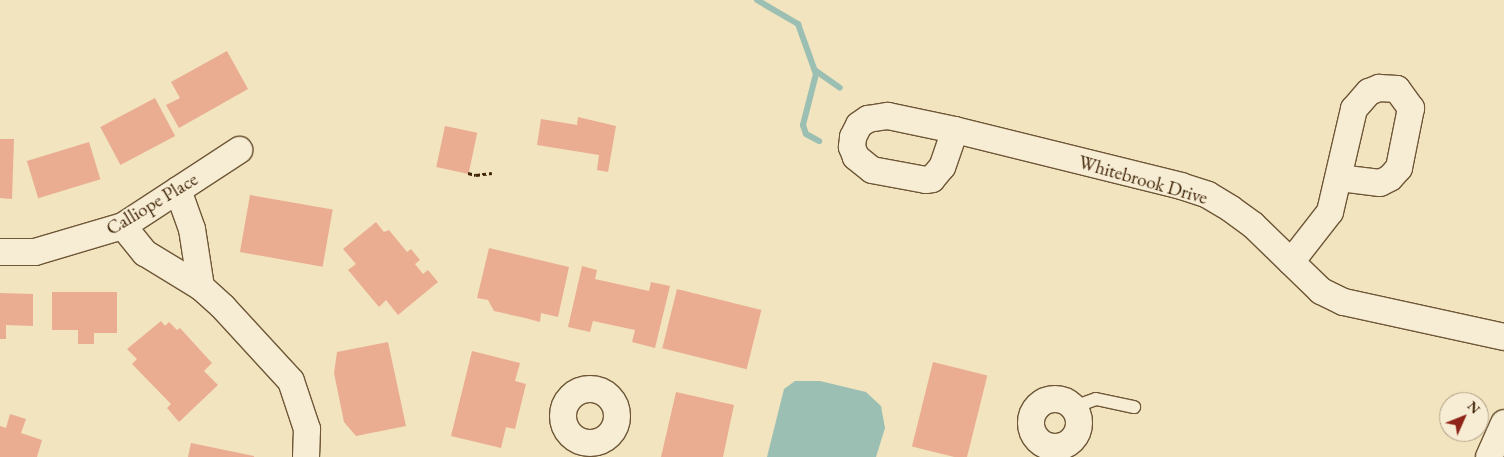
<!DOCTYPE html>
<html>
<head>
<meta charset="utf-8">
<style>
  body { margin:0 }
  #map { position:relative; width:1504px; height:457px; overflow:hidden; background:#f2e4bf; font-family:"EB Garamond",serif }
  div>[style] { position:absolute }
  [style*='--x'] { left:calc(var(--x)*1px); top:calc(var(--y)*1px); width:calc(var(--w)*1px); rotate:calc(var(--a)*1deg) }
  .water>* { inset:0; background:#9bbfb2 }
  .stream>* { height:6px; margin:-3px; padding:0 3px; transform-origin:3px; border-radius:3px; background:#9bbfb2 }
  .building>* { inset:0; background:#eaad92; transform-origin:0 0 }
  .path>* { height:3px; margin-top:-1.5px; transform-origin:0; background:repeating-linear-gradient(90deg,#422608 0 4px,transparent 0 6.5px) }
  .roads { filter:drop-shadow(1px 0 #6e5636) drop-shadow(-1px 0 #6e5636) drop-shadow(0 1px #6e5636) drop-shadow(0 -1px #6e5636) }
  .lane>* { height:12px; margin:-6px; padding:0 6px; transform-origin:6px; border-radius:6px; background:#f7edd5 }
  .street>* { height:26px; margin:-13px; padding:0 13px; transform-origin:13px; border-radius:13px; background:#f7edd5 }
  .street>.ring { margin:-13px; padding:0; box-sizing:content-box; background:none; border:26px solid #f7edd5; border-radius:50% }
  span { translate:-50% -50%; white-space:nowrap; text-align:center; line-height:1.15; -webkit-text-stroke:4px #f7edd5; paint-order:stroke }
  .street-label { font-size:19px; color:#422608 }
  .north { position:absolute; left:1439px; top:392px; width:50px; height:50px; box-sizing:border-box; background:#f7edd5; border:1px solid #af9d83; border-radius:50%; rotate:46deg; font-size:14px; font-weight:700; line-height:20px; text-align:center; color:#422608 }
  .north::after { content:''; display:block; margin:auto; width:18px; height:22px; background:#8f2418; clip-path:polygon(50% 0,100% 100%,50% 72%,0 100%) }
</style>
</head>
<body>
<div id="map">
  <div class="water">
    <div style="clip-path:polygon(795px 381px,820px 381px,866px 392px,881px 406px,885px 428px,876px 457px,767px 457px,784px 389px)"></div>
  </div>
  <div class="stream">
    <div style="--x:757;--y:0;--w:48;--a:30.3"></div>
    <div style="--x:798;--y:24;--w:53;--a:70.2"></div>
    <div style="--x:816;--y:74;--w:53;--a:104.3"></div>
    <div style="--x:803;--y:125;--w:9;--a:72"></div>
    <div style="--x:806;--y:134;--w:15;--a:28"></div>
    <div style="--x:816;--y:71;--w:29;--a:35"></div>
  </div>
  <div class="building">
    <div style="clip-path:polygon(227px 51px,248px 89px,179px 128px,166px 105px,180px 98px,171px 82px)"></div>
    <div style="left:155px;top:98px;width:43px;height:62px;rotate:62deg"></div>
    <div style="clip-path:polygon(578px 117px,616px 126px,608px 172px,597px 170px,599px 155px,537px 145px,541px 119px,577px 125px)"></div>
    <div style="left:445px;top:126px;width:33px;height:42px;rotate:12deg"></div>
    <div style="clip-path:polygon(0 139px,14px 139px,12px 199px,0 198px)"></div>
    <div style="left:89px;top:142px;width:39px;height:65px;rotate:73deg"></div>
    <div style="left:250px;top:195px;width:84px;height:58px;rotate:10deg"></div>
    <div style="clip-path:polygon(376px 222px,384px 232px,389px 230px,407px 252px,411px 249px,420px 260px,415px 264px,423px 274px,428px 270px,438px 282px,398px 315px,386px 300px,379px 307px,348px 270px,356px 264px,343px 249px)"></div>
    <div style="clip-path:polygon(489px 248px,569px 267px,558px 317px,541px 313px,540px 322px,525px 318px,494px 311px,488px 300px,477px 298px)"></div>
    <div style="clip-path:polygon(582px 266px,597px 270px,595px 279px,649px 291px,651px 282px,670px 286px,655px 348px,632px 342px,635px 330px,593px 321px,590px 332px,568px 327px)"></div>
    <div style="left:677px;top:289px;width:87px;height:61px;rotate:14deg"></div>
    <div style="clip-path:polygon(52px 292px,117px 292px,117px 333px,94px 333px,94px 344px,78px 344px,78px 330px,52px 330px)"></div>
    <div style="clip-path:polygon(0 293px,33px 294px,33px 326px,6px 325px,6px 339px,0 339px)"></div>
    <div style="clip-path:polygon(161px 321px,165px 326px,169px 322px,177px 330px,180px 328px,212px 363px,204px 371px,218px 385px,179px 422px,167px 408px,171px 404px,132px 364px,137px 359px,127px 349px)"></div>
    <div style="clip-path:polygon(388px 342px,406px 426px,356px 436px,344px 422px,334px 373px,337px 352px)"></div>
    <div style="clip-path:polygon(472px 351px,520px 363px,515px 381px,526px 384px,515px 429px,506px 427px,501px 448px,451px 436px)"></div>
    <div style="left:933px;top:362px;width:56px;height:87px;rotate:14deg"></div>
    <div style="clip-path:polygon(676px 392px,734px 405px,723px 457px,661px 457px)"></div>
    <div style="clip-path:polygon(10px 414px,26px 419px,21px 433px,42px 440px,37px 457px,0 457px,0 426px,6px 428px)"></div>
    <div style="clip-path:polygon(191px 443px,254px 456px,254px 457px,188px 457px)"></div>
  </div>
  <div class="path">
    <div style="--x:468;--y:173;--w:8;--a:14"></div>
    <div style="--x:476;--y:175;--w:16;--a:-7"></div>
  </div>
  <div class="roads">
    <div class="lane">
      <div style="--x:1074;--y:407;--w:23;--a:-20"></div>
      <div style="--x:1096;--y:399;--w:39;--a:12"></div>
    </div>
    <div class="street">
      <div style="--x:955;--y:130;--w:39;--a:109"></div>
      <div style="--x:942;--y:167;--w:16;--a:130"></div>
      <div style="--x:932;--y:179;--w:6;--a:171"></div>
      <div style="--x:926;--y:180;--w:55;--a:-169.5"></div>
      <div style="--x:872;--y:170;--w:21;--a:-141"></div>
      <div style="--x:856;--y:157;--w:11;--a:-112"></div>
      <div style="--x:852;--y:147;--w:10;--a:-84"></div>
      <div style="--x:853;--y:137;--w:13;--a:-63"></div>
      <div style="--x:859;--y:125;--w:11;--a:-34"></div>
      <div style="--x:868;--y:119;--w:20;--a:-9"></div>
      <div style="--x:888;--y:116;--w:68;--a:11.8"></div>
      <div style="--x:955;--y:130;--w:233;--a:13.9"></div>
      <div style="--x:1181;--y:186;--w:28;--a:18"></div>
      <div style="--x:1208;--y:195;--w:27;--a:31"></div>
      <div style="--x:1231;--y:209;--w:27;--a:36"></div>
      <div style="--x:1253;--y:225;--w:95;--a:44.1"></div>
      <div style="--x:1321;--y:291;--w:25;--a:26"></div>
      <div style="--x:1344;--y:302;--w:164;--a:12.3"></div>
      <div style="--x:178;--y:190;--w:41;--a:70.3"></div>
      <div style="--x:192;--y:229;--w:59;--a:81.2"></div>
      <div style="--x:123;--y:226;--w:35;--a:51"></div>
      <div style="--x:145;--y:253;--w:66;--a:31.3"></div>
      <div style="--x:201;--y:287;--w:30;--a:42"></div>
      <div style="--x:223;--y:307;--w:100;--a:47.4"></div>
      <div style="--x:291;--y:381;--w:51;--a:71.6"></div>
      <div style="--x:307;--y:429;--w:28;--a:92"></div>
      <div style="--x:0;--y:252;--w:35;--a:0"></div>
      <div style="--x:35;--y:252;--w:92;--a:-16.5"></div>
      <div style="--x:123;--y:226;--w:139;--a:-33.2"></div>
      <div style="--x:1291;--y:262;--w:63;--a:-52"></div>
      <div style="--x:1330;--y:212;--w:106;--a:-76.9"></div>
      <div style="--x:1354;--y:109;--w:23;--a:-49"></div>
      <div style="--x:1369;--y:92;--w:11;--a:-22"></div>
      <div style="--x:1379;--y:88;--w:18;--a:3"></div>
      <div style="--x:1397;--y:89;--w:24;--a:54"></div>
      <div style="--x:1411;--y:108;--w:61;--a:101.3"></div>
      <div style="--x:1399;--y:168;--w:13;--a:132"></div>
      <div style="--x:1390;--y:178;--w:11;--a:153"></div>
      <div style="--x:1380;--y:183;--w:40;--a:-172.9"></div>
      <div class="ring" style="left:563px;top:389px;width:28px;height:28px"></div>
      <div class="ring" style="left:1031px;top:399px;width:22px;height:22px"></div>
      <div style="--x:1489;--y:457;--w:37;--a:-66"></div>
    </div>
  </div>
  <div class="street-label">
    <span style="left:1143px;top:180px;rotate:16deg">Whitebrook Drive</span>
    <span style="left:152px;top:204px;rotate:-31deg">Calliope Place</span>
  </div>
  <div class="north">N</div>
</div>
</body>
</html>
